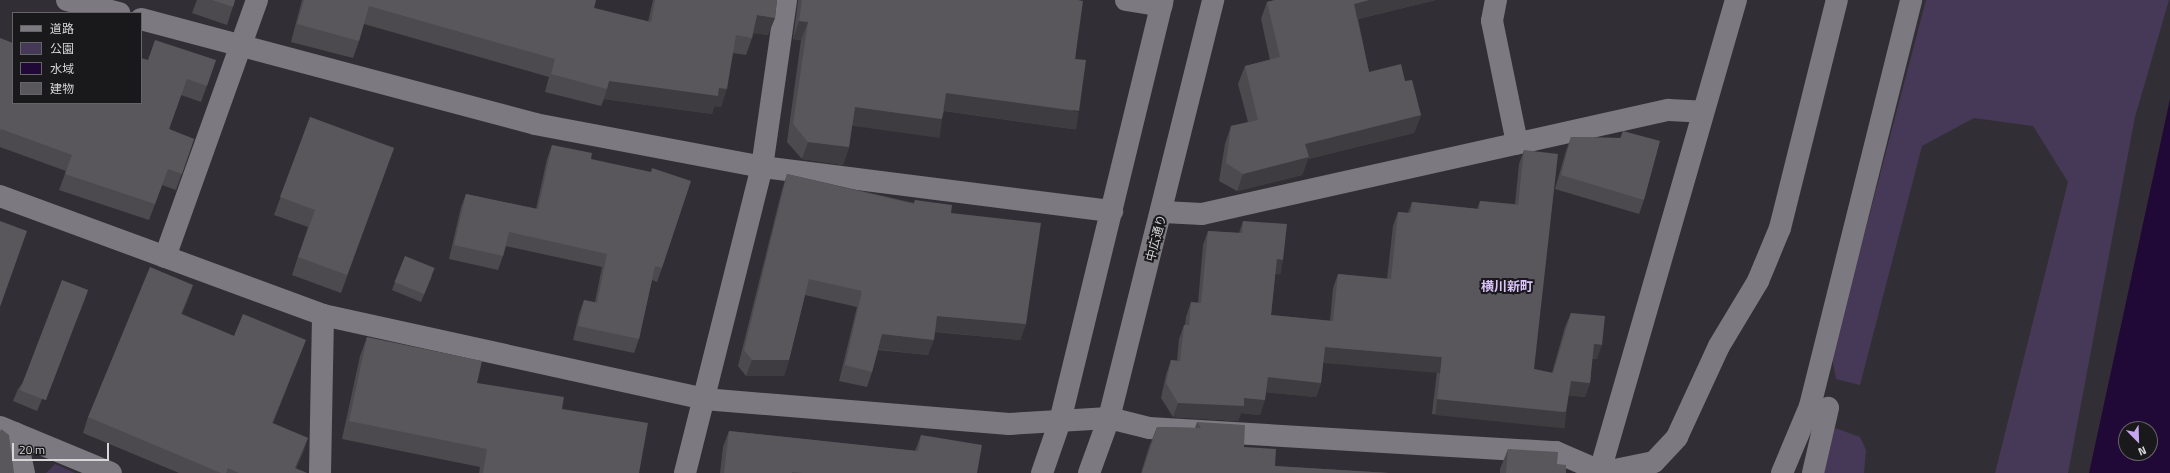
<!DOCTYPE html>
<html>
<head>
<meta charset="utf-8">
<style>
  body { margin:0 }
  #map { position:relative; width:2170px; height:473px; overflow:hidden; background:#312f35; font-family:"Titillium Web","Noto Sans JP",sans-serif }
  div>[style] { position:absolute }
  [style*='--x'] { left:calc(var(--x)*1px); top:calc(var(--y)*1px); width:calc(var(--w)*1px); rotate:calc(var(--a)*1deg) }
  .green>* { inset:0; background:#463957 }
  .water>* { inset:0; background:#210937 }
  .minor>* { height:22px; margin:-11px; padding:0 11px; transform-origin:11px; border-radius:11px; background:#7c7a80 }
  .wall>* { inset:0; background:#4d4a4f }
  .shaded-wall>* { inset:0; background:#3e3c40; transform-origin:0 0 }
  .building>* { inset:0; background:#59565c; transform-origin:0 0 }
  span { translate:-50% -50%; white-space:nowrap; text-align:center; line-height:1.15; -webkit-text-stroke:4px #19181a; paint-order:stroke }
  .street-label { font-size:12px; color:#d7d6d9 }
  .neighbourhood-label { font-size:13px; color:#dcc4fc; font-weight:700 }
  .legend { position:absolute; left:12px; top:12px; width:130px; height:92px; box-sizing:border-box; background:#19181a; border:1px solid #656466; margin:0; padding:5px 7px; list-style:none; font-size:12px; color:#d7d6d9 }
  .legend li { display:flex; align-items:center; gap:8px; height:20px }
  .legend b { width:20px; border:1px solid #656466 }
  .north { position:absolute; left:2118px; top:421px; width:40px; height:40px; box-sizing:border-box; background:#19181a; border:1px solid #656466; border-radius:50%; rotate:157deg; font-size:11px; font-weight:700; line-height:16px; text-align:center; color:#d7d6d9 }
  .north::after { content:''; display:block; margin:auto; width:14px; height:18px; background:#c6a6f0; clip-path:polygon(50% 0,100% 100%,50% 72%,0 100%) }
  .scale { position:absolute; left:12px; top:443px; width:97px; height:18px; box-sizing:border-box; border:2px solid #d7d6d9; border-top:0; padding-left:5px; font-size:12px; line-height:14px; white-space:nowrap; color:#d7d6d9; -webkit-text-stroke:3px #19181a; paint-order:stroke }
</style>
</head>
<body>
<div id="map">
  <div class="green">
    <div style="clip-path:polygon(1926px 0,2169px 0,2135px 117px,2068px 473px,1995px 473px,2068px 182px,2033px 126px,1974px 118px,1922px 146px,1860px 385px,1836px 379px,1832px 357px)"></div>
    <div style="clip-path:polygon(1835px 428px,1860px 437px,1866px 450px,1864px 473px,1820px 473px)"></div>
    <div style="clip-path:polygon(55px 464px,75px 473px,46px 473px)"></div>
  </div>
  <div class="water">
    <div style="clip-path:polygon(evenodd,2170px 99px,2170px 473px,2089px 473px,2170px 99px,2126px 429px,2150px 429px,2150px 453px,2126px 453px,2126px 429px)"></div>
  </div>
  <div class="minor">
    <div style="--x:67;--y:0;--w:54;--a:14"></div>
    <div style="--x:1126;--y:0;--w:36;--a:9"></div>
    <div style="--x:1496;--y:0;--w:21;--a:101"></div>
    <div style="--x:1492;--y:21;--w:125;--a:78.4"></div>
    <div style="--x:141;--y:19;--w:408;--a:14.9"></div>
    <div style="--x:535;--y:124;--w:231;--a:10.7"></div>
    <div style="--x:762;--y:167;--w:353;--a:7.2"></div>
    <div style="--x:0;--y:196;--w:344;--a:20.2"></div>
    <div style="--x:323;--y:315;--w:390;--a:12.4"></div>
    <div style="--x:704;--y:399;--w:306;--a:4.7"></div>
    <div style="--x:1009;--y:424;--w:100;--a:-3.4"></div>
    <div style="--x:1109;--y:418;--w:41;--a:14"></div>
    <div style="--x:1149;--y:428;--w:408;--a:3.4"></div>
    <div style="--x:1556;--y:452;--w:48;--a:23.4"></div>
    <div style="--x:1600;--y:471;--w:490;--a:-73.9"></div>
    <div style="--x:1163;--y:212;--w:39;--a:3"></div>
    <div style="--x:1202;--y:214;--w:478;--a:-12.6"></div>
    <div style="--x:1669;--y:110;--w:34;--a:3"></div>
    <div style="--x:165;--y:257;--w:273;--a:-70.3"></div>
    <div style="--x:0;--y:427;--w:120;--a:22.5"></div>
    <div style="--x:15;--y:433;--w:41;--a:77.3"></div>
    <div style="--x:320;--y:473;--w:158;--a:-88.9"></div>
    <div style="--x:685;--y:473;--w:316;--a:-75.9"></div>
    <div style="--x:762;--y:167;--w:169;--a:-81.8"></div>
    <div style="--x:1042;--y:473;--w:55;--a:-70.9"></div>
    <div style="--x:1060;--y:421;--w:433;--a:-76.3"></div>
    <div style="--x:1089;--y:473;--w:59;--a:-70"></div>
    <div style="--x:1109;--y:418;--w:431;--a:-76"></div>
    <div style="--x:1600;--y:473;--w:55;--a:-11.5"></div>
    <div style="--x:1654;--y:462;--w:34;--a:-47"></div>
    <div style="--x:1677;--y:437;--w:100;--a:-65.2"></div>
    <div style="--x:1719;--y:346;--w:76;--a:-59"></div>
    <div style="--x:1758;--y:281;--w:57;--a:-67.5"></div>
    <div style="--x:1780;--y:228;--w:235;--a:-76"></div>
    <div style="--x:1782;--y:473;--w:73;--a:-67.3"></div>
    <div style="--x:1810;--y:406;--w:418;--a:-76"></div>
    <div style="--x:1813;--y:473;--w:67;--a:-77"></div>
  </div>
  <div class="wall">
    <div style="clip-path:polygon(197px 0,235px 0,227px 25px,192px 13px)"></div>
    <div style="clip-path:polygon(302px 0,596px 0,594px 8px,648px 22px,653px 0,777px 0,775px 18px,768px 35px,753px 33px,752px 38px,746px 55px,733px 53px,721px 107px,714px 106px,712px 114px,604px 99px,601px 106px,545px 92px,549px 77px,364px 24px,359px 41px,353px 58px,291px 42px)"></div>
    <div style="clip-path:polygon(798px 0,1078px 0,1072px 129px,944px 111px,936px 136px,852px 125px,849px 147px,843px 165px,802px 159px,787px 142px,801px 40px,793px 39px,798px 1px)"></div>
    <div style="clip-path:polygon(1275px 0,1436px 0,1358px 19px,1369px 72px,1405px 81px,1421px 115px,1414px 133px,1308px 159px,1302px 175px,1237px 191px,1219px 181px,1225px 144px,1231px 126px,1248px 122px,1238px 84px,1245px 66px,1270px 60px,1261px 19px,1267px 2px)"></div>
    <div style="clip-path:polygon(0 38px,13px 103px,148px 60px,216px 60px,201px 102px,181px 95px,169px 129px,194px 139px,176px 190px,162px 185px,149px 220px,59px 190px,66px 171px,0 147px)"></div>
    <div style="clip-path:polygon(310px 117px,394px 148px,341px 293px,292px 275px,308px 227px,274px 215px)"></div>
    <div style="clip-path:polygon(1623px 131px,1644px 200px,1639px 214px,1555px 189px,1566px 151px,1571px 137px,1620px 138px)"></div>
    <div style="clip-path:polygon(552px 145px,591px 159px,662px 268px,657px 282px,652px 280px,639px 339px,634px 353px,573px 340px,579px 314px,584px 300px,595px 302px,602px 267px,506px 246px,503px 256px,498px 270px,449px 259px,461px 207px,466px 194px,536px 209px,547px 159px)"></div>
    <div style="clip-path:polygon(1524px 150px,1534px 369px,1552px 373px,1565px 327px,1571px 313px,1597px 359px,1592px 359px,1590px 383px,1585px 397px,1568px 395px,1560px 427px,1432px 414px,1437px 371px,1323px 362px,1321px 383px,1316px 397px,1266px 392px,1260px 415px,1241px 413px,1238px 421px,1173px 417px,1161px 398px,1166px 375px,1171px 360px,1177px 361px,1179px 339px,1184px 325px,1185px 325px,1186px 317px,1191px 302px,1198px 303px,1203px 245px,1208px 231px,1239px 233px,1243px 221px,1278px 274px,1275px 274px,1271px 315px,1330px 321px,1333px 288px,1338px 274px,1387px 279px,1393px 226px,1398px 212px,1408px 213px,1412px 202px,1477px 209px,1480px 201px,1515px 204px,1519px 164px)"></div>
    <div style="clip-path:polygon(787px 174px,914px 203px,915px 200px,951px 213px,1026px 324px,1020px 340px,935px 332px,928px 355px,878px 350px,872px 372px,867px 387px,839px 381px,857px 307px,805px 295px,789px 360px,784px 376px,746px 376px,738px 366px,782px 190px)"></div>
    <div style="clip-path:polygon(432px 276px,421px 302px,392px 290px,395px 282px)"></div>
    <div style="clip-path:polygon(193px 285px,182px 314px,234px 336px,306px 340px,300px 355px,273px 423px,308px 438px,296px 469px,307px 473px,179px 473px,83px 433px,88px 417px)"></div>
    <div style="clip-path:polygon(84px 302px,37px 411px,13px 401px,18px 389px)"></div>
    <div style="clip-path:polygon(367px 337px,477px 383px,562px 409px,639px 473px,479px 473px,480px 467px,342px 439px,360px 356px)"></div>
    <div style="clip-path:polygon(1197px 422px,1244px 447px,1275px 466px,1389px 473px,1141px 473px,1149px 447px,1157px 427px,1195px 428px)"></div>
    <div style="clip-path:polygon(729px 431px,915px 451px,921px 435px,977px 473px,720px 473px,723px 447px)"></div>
    <div style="clip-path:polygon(1508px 449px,1557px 464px,1566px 473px,1500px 473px,1500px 469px)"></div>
  </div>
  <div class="shaded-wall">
    <div style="clip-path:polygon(1369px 0,1436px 0,1348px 21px,1354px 4px)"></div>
    <div style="clip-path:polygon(757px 15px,775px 18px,768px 35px,751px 33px)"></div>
    <div style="clip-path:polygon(799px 21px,808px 22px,801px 40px,793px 39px)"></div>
    <div style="clip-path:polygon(609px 81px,719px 88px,727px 89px,721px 107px,714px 106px,712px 114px,604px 99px)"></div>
    <div style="left:946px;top:93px;width:134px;height:18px;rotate:8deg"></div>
    <div style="left:855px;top:107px;width:88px;height:19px;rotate:8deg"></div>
    <div style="clip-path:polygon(1421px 115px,1414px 133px,1308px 159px,1302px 175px,1237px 191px,1243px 174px,1305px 144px)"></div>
    <div style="clip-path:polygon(808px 142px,849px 147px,843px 165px,802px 159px)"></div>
    <div style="left:1277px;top:259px;width:6px;height:15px;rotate:9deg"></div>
    <div style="clip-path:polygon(193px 285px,188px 300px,175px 329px,181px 314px)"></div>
    <div style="clip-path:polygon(88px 290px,84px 302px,37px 411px,42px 399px)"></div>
    <div style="clip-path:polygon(937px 316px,1026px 324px,1020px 340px,931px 331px)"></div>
    <div style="clip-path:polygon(882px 334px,934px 340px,928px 355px,876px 349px)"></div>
    <div style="clip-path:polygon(306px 340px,300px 355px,266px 438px,272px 423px)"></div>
    <div style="clip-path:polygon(1594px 344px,1602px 345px,1597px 359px,1589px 358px)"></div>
    <div style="left:1325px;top:347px;width:117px;height:16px;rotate:5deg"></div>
    <div style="clip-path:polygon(752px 360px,789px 360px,784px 376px,746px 376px)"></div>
    <div style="clip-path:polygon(1268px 377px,1321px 383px,1316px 397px,1262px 392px)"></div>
    <div style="clip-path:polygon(1571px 381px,1590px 383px,1585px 397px,1565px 395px)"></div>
    <div style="clip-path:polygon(1244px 398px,1265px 400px,1260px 415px,1241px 413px,1238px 421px,1173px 417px,1178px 403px)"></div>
    <div style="left:1437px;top:399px;width:130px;height:16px;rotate:6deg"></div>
    <div style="clip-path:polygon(308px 438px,303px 454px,294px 473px,295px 468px)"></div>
  </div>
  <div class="building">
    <div style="clip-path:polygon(212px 0,235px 0,233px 7px)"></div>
    <div style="clip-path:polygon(304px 0,596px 0,594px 8px,651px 22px,655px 0,777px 0,775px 18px,757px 15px,752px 38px,736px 35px,727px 89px,719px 88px,718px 96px,609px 81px,607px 89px,551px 74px,555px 59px,369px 6px,359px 41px,297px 24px)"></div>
    <div style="clip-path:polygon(802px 0,1078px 0,1083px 1px,1075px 59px,1086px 60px,1079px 111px,946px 93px,942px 119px,855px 107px,849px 147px,808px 142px,793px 124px,808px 22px,799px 21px)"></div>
    <div style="clip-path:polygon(1275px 0,1369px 0,1354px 4px,1369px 72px,1401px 64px,1405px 81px,1412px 80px,1421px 115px,1305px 144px,1309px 157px,1243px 174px,1226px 163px,1231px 126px,1258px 120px,1245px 66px,1280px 57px,1267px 2px)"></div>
    <div style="clip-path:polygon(0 38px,13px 43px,13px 103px,141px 103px,141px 58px,148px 60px,155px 40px,216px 60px,207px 86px,187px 79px,169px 129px,194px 139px,182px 174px,168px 169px,155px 204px,65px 174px,72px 155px,1px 129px,0 131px)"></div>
    <div style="clip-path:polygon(310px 117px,394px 148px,347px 275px,298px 257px,315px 210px,280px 197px)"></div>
    <div style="clip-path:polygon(1623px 131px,1660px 141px,1644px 200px,1561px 175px,1571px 137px,1621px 138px)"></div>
    <div style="clip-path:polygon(552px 145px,592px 153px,591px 159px,651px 172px,652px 168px,691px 181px,662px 268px,655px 266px,639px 339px,578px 326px,584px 300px,597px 303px,607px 254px,509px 232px,503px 256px,454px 245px,466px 194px,538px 209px)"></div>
    <div style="clip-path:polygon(1524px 150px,1558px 154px,1534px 369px,1553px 373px,1571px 313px,1605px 316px,1602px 345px,1594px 344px,1590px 383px,1571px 381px,1566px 412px,1437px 399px,1442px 357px,1325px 347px,1321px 383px,1268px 377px,1265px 400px,1244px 398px,1244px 406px,1178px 403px,1166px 383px,1171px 360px,1180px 361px,1184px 325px,1189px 325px,1191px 302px,1201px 303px,1208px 231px,1242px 233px,1243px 221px,1287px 224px,1283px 260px,1277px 259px,1271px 315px,1333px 321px,1338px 274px,1391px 279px,1398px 212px,1411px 213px,1412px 202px,1479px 209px,1480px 201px,1518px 205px)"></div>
    <div style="clip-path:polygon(787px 174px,914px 204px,915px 200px,952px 205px,951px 213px,1041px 223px,1026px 324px,937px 316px,934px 340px,882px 334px,872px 372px,845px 365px,862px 291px,809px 279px,789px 360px,752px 360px,744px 350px)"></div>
    <div style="clip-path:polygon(0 221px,27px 231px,0 307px)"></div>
    <div style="left:405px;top:256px;width:32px;height:28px;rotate:22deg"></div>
    <div style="clip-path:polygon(150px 267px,193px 285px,181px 314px,234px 336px,243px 314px,306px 340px,272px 423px,308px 438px,295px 468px,307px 473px,239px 473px,228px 468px,226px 473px,221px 473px,88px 417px)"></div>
    <div style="left:62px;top:280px;width:28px;height:118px;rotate:21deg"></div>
    <div style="clip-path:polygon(367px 337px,482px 361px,477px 383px,564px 397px,562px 409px,648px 423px,639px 473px,483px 473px,487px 449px,349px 421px)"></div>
    <div style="clip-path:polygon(1197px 422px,1245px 425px,1244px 447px,1276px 449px,1275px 466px,1389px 473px,1142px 473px,1157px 427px,1201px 428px)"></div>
    <div style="clip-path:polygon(1px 429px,9px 435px,14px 473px,0 473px,0 432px)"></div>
    <div style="clip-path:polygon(729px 431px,918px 451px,921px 435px,982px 445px,977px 473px,803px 473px,792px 472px,792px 473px,724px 473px)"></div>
    <div style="clip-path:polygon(1508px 449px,1558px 452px,1557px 464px,1566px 465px,1566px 473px,1506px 473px)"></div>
  </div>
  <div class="street-label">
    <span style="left:1156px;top:238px;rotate:-75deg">中広通り</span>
  </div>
  <div class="neighbourhood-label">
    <span style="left:1507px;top:286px">横川新町</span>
  </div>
  <ul class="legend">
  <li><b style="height:5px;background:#7c7a80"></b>道路</li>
  <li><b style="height:11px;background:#463957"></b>公園</li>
  <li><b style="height:11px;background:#210937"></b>水域</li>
  <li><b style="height:11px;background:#59565c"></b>建物</li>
  </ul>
  <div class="north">N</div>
  <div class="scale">20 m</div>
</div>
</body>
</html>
